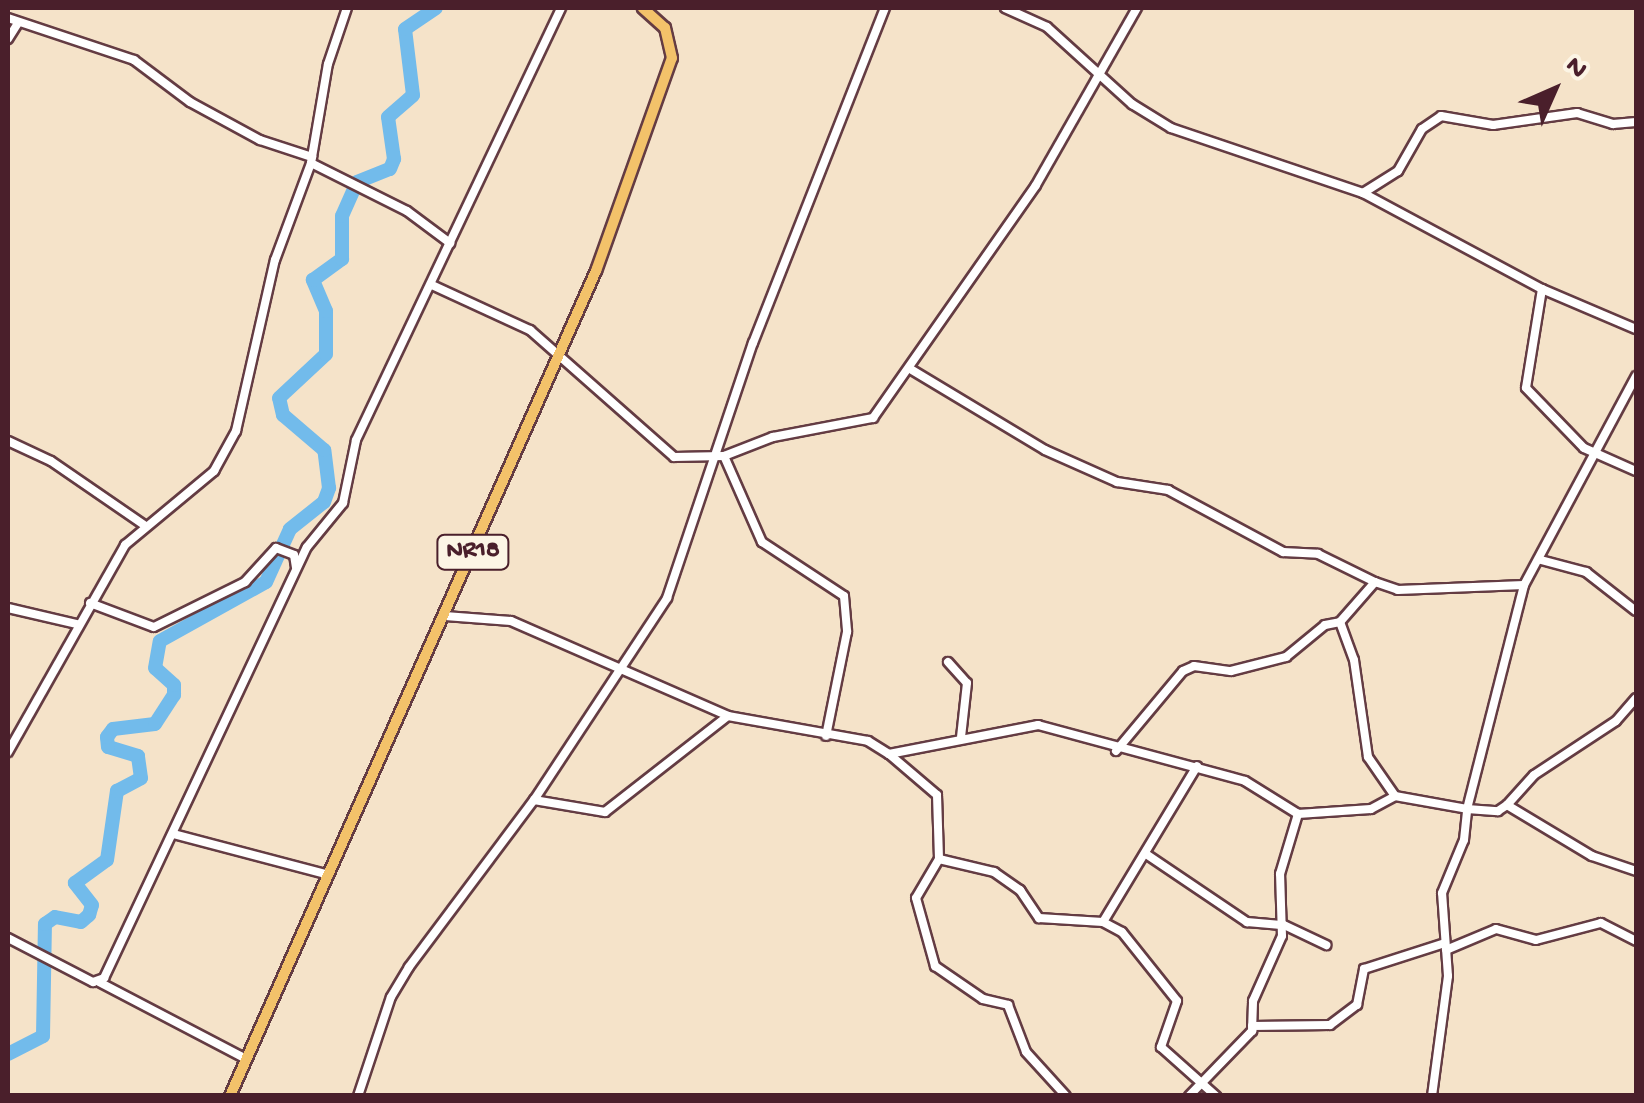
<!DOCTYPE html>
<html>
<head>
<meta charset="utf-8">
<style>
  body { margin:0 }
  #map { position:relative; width:1644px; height:1103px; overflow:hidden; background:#f5e3c9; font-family:"Gochi Hand",sans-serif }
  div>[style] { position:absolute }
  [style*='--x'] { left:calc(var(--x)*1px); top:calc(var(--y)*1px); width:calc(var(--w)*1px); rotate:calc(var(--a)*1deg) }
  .river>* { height:14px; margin:-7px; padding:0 7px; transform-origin:7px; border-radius:7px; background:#72bbeb }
  .roads { filter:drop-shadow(2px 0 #643c43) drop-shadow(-2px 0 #643c43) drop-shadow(0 2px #643c43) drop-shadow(0 -2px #643c43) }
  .minor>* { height:8px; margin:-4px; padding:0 4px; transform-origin:4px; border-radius:4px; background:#fff }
  .major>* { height:10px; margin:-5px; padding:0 5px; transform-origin:5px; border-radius:5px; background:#f3c26a }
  span { translate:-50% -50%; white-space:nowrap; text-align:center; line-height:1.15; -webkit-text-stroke:10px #fcf5e5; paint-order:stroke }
  .shield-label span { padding:2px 8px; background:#fcf5e5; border:2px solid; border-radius:8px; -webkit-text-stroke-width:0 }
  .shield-label { font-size:25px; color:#4a1f2b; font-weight:700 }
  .frame { position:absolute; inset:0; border:10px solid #4a1f2b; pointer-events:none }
  .north { position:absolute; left:1504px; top:40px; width:100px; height:100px; -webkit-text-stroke:8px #fcf5e5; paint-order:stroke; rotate:45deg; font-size:28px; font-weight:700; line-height:40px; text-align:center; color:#4a1f2b }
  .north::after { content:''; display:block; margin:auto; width:35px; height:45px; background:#4a1f2b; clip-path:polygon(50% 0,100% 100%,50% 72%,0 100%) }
</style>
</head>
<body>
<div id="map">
  <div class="river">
    <div style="--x:8;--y:1054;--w:39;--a:-27"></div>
    <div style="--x:43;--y:1036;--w:112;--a:-89"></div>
    <div style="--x:45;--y:924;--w:12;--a:-35"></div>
    <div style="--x:55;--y:917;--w:26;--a:11"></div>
    <div style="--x:81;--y:922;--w:11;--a:-41"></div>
    <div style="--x:89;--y:915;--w:10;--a:-73"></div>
    <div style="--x:92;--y:905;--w:28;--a:-128"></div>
    <div style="--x:75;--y:883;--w:39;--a:-36"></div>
    <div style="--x:107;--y:860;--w:70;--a:-81.8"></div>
    <div style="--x:117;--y:791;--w:27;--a:-28"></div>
    <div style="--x:141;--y:778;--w:22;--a:-98"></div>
    <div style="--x:138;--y:756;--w:31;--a:-163"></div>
    <div style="--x:108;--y:747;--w:10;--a:-96"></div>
    <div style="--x:107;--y:737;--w:10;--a:-53"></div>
    <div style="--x:113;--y:729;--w:42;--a:-6.8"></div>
    <div style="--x:155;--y:724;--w:35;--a:-57"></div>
    <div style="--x:174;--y:695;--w:10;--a:-90"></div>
    <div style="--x:174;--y:685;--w:25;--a:-138"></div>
    <div style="--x:155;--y:668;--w:27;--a:-80"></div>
    <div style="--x:160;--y:641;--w:121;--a:-29.1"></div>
    <div style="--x:266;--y:582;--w:58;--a:-65.6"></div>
    <div style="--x:290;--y:529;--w:43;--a:-38.5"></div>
    <div style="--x:324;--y:502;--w:15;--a:-70"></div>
    <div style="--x:329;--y:488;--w:38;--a:-97"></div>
    <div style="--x:324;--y:450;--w:54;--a:-139.5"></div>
    <div style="--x:283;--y:415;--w:17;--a:-103"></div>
    <div style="--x:279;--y:398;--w:64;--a:-43.1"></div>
    <div style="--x:326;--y:354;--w:43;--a:-90"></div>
    <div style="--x:326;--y:311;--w:34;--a:-113"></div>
    <div style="--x:313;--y:280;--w:36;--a:-36"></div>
    <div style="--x:342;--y:259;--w:43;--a:-90"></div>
    <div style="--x:342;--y:216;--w:37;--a:-66"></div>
    <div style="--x:357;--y:182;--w:35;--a:-22"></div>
    <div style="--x:390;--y:169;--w:11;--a:-68"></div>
    <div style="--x:394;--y:159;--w:42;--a:-98.1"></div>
    <div style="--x:388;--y:117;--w:33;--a:-41"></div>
    <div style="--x:413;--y:95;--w:66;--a:-96.9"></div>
    <div style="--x:405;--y:29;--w:37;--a:-34"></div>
  </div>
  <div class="roads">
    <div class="minor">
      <div style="--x:1005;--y:8;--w:46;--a:24.3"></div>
      <div style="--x:1047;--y:27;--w:115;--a:42.2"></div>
      <div style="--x:1132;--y:104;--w:46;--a:31.6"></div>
      <div style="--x:1171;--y:128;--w:203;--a:18.7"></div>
      <div style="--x:1363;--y:193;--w:203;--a:28.2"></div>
      <div style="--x:1542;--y:289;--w:102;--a:23.1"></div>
      <div style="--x:8;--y:18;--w:133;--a:18.4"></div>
      <div style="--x:134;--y:60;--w:70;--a:36.9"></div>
      <div style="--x:190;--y:102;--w:80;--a:28.5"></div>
      <div style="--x:260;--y:140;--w:55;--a:18.1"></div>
      <div style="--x:8;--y:39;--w:19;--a:-58"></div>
      <div style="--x:311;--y:163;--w:107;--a:26.6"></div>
      <div style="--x:407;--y:211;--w:54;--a:36.7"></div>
      <div style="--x:1363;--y:193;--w:41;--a:-32.2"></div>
      <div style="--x:1398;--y:171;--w:48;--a:-60.3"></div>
      <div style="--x:1422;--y:129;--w:23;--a:-34"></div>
      <div style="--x:1441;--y:116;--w:53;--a:9.8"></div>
      <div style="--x:1493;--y:125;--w:85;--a:-8.1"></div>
      <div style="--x:1577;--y:113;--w:38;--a:17"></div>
      <div style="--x:1613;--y:124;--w:23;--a:-5"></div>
      <div style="--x:432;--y:285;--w:108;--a:24.7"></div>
      <div style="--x:530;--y:330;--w:192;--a:41.4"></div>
      <div style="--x:674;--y:457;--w:50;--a:-1.1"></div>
      <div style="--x:724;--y:456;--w:53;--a:-21.2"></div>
      <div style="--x:773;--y:437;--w:102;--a:-10.8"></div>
      <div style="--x:873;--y:418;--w:284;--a:-55"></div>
      <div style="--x:1036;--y:185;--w:204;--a:-60.3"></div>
      <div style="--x:1542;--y:289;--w:100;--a:99.2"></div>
      <div style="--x:1526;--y:388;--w:83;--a:46"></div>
      <div style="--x:1584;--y:448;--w:57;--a:23.9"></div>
      <div style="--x:912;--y:370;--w:155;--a:31"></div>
      <div style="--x:1045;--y:450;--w:79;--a:24"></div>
      <div style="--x:1117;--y:482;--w:52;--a:8.9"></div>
      <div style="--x:1168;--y:490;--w:131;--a:28.3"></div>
      <div style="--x:1283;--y:552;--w:35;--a:3"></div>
      <div style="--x:1318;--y:554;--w:64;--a:26.2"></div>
      <div style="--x:8;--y:441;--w:47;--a:24.9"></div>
      <div style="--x:51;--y:461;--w:113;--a:34.5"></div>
      <div style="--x:724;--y:456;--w:94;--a:66.2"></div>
      <div style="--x:762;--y:542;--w:98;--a:33.4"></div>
      <div style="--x:844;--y:596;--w:36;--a:85"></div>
      <div style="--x:847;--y:632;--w:106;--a:101.4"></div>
      <div style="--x:1541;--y:560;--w:47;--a:14.9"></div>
      <div style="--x:1586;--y:572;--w:63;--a:38"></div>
      <div style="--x:90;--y:603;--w:68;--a:20.6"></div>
      <div style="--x:154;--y:627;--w:102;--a:-26.3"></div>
      <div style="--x:245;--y:582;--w:46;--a:-47.6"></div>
      <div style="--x:276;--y:548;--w:19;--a:21"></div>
      <div style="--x:294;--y:555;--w:12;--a:81"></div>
      <div style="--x:8;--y:608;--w:71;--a:13.1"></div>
      <div style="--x:445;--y:616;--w:66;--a:4.3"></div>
      <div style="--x:511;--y:621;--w:237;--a:23.6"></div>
      <div style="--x:728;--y:716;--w:142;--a:10.1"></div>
      <div style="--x:868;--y:741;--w:25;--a:32"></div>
      <div style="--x:889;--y:754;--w:152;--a:-11"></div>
      <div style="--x:1038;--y:725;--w:214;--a:15.1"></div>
      <div style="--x:1245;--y:781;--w:62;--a:31.9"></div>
      <div style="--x:1298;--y:814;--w:73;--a:-3.9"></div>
      <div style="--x:1371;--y:809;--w:27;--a:-28"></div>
      <div style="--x:1395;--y:796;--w:73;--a:10.2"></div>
      <div style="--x:1467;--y:809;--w:231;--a:-75.7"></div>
      <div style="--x:1524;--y:585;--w:237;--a:-61.8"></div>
      <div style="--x:1340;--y:622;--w:40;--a:69.8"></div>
      <div style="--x:1354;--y:660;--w:98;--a:81.8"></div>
      <div style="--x:1368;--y:757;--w:47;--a:55.3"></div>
      <div style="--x:948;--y:662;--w:28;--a:48"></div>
      <div style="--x:967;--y:683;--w:54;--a:96.3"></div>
      <div style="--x:1116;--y:751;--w:104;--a:-50.1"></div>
      <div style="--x:1183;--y:671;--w:12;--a:-24"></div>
      <div style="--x:1194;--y:666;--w:37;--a:8"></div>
      <div style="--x:1231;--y:671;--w:57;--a:-14.3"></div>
      <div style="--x:1286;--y:657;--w:50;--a:-39.4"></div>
      <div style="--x:1325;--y:625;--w:15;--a:-11"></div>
      <div style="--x:1340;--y:622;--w:53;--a:-48.8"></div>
      <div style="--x:1375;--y:582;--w:24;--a:19"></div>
      <div style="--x:1398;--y:590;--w:126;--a:-2.3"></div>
      <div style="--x:8;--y:752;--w:238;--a:-60.5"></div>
      <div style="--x:125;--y:545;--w:116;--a:-39.7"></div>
      <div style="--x:214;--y:471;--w:46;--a:-61.2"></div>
      <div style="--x:236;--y:431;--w:175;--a:-77.2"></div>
      <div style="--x:275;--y:260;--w:103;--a:-69.6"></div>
      <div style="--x:311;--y:163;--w:100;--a:-80.3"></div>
      <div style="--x:328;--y:64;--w:59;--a:-71.3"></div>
      <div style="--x:889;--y:754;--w:63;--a:40.5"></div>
      <div style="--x:937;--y:795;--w:64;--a:88.2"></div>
      <div style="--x:939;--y:859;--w:45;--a:120.5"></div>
      <div style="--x:916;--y:898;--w:71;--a:74.4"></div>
      <div style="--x:935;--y:966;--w:58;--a:34.5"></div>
      <div style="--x:983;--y:999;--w:26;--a:13"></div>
      <div style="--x:1008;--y:1005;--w:50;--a:69"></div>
      <div style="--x:1026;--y:1052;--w:59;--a:47.7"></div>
      <div style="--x:534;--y:800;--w:72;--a:9.6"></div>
      <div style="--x:605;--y:812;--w:156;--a:-38"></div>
      <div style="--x:1507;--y:805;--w:99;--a:31"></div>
      <div style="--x:1592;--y:856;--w:46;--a:18.8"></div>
      <div style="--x:173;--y:834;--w:161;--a:14.7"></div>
      <div style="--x:1146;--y:854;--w:122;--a:34"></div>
      <div style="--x:1247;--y:922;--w:37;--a:5"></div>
      <div style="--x:1284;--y:925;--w:47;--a:25.5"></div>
      <div style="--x:939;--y:859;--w:57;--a:13.3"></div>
      <div style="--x:994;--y:872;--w:32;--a:35"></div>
      <div style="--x:1020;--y:890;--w:34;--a:56"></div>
      <div style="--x:1039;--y:918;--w:64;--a:3.6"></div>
      <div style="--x:1103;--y:922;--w:21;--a:28"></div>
      <div style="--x:1122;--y:932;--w:88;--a:51.4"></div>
      <div style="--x:1177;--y:1001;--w:49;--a:109.2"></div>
      <div style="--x:1161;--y:1047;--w:74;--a:41.7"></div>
      <div style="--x:1103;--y:922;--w:182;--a:-58.9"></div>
      <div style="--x:8;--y:938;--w:96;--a:27.4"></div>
      <div style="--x:93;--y:982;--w:12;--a:-20"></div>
      <div style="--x:104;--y:978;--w:476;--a:-64.8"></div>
      <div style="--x:307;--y:547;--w:57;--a:-50.7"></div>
      <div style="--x:343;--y:503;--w:64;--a:-78.3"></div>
      <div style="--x:356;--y:440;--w:478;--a:-64.6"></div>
      <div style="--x:1446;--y:950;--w:54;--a:-22.8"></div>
      <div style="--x:1496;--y:929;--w:41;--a:15.4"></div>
      <div style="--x:1536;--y:940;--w:67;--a:-14.7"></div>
      <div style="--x:1601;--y:923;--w:39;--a:27"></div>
      <div style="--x:99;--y:982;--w:166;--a:27.6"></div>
      <div style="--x:1252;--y:1026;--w:78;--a:-0.7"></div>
      <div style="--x:1330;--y:1025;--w:34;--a:-37"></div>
      <div style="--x:1357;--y:1005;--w:37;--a:-79"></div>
      <div style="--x:1364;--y:969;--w:85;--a:-17.8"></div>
      <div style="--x:358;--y:1096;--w:104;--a:-71.6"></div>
      <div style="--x:391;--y:997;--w:35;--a:-59"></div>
      <div style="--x:409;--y:967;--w:209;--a:-53.2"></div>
      <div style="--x:534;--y:800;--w:242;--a:-56.6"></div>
      <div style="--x:667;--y:598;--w:269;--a:-71.4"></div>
      <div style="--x:753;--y:343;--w:360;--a:-68.5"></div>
      <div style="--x:1189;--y:1096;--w:91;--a:-45.9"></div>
      <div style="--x:1252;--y:1031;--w:30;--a:-88"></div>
      <div style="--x:1253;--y:1001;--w:71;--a:-66"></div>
      <div style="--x:1282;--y:936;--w:62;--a:-91.8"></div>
      <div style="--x:1280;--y:874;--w:63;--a:-73.3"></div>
      <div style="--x:1432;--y:1096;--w:121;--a:-82.4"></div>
      <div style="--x:1448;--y:976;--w:83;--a:-94.1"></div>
      <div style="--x:1442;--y:893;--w:57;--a:-67.5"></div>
      <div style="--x:1464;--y:840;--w:31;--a:-84"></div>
      <div style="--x:1467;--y:809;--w:31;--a:4"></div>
      <div style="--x:1498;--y:811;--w:11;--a:-34"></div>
      <div style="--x:1507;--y:805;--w:40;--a:-48"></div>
      <div style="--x:1534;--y:775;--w:98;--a:-33.4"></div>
      <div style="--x:1616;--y:721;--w:30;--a:-49"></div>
    </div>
    <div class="major">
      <div style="--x:230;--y:1096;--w:903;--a:-66.08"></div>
      <div style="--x:596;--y:271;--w:226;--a:-70.4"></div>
      <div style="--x:672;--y:58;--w:31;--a:-103"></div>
      <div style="--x:665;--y:28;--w:30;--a:-138"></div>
    </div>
  </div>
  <div class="shield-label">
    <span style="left:473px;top:552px">NR18</span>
  </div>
  <div class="frame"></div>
  <div class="north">N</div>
</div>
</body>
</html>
